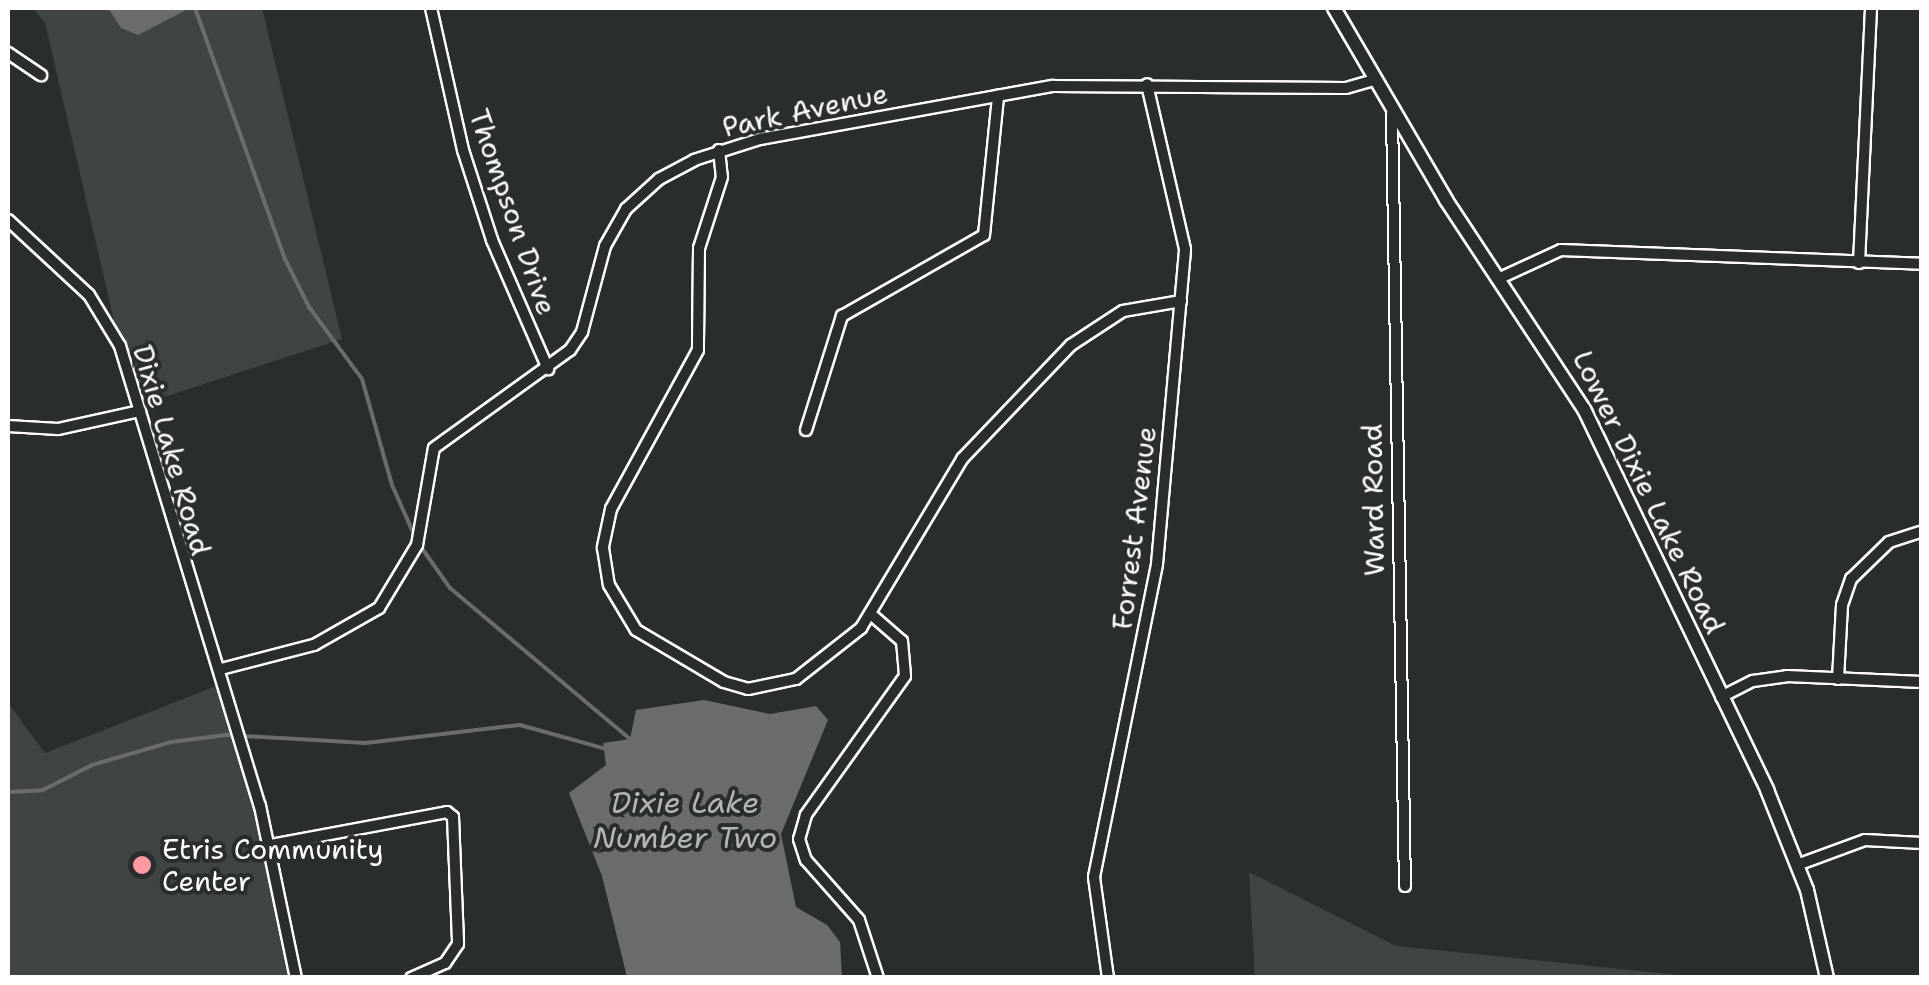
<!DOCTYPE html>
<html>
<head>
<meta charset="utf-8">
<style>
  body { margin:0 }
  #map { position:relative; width:1929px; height:985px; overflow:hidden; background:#2a2d2e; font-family:"Shantell Sans",sans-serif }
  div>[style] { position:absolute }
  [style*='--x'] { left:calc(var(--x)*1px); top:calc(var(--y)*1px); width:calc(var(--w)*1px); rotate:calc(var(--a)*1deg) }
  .green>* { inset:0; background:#414445 }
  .water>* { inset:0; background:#6a6c6d }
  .stream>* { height:4px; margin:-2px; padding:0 2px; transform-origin:2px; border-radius:2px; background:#6a6c6d }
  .roads { filter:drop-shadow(2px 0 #fff) drop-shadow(-2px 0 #fff) drop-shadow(0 2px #fff) drop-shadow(0 -2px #fff) }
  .minor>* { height:10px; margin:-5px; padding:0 5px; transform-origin:5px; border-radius:5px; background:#2a2d2e }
  .tertiary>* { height:12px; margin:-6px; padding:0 6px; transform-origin:6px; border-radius:6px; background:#2a2d2e }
  .dots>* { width:28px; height:28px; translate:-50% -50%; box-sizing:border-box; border:5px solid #2a2d2e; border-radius:50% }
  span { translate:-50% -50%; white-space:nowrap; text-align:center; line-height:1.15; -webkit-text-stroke:8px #2a2d2e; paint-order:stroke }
  .street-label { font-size:28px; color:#fff }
  .poi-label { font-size:28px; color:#fff }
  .left { translate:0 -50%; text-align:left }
  .water-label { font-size:30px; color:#b4b6b6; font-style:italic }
  .frame { position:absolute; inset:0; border:10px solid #fff; pointer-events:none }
</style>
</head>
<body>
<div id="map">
  <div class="green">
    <div style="clip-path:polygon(33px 8px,262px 8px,342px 339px,134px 407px,45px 23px)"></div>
    <div style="clip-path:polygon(229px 681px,302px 977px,8px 977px,8px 703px,45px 753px)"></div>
    <div style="clip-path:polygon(1249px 872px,1396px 946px,1699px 977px,1255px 977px)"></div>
  </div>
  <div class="water">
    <div style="clip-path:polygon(108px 8px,190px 8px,138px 35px,121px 28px)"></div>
    <div style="clip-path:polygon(704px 700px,770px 714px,816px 706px,828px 720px,781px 834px,796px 907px,827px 925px,840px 942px,842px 977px,627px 977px,602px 876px,569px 793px,606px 765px,603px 743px,630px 739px,636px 710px)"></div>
  </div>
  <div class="stream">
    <div style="--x:195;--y:8;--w:267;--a:70.3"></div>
    <div style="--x:285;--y:259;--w:54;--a:63.4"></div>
    <div style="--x:309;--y:307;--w:89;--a:53.6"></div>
    <div style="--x:362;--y:379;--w:110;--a:74.2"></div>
    <div style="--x:392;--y:485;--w:59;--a:66"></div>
    <div style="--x:421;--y:547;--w:50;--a:54.7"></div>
    <div style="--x:450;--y:588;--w:235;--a:40"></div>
    <div style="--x:8;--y:792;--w:35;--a:-3"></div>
    <div style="--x:43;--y:790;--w:55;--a:-27"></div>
    <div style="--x:92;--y:765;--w:82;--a:-16.2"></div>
    <div style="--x:171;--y:742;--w:55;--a:-7.3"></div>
    <div style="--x:226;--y:735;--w:140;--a:3.3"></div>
    <div style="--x:366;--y:743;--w:155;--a:-6.7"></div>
    <div style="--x:520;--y:725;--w:89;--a:15.6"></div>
  </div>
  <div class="roads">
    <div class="minor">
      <div style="--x:431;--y:8;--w:146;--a:77.3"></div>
      <div style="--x:463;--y:150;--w:95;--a:72.1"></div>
      <div style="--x:492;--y:240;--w:141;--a:66.5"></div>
      <div style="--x:8;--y:53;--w:40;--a:34"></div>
      <div style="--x:1392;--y:113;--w:773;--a:89.04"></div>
      <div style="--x:719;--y:150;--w:27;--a:84"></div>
      <div style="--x:722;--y:177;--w:75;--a:107.9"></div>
      <div style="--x:699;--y:248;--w:102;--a:90.6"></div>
      <div style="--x:698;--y:350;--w:181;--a:118.7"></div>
      <div style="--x:611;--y:509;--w:40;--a:102"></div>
      <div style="--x:603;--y:548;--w:37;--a:81"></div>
      <div style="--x:609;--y:585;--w:52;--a:59"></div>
      <div style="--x:636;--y:630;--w:102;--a:30.6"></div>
      <div style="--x:724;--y:682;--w:25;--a:16"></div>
      <div style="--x:748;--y:689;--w:49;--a:-11.8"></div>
      <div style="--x:796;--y:679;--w:83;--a:-38.1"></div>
      <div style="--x:861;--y:628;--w:197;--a:-59.1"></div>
      <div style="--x:962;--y:459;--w:158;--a:-46.3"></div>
      <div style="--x:1071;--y:345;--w:62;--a:-33.2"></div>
      <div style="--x:1123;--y:311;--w:59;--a:-9.8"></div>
      <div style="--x:8;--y:220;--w:110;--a:42.8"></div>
      <div style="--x:89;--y:295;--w:60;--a:58.7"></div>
      <div style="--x:120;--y:346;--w:481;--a:73.1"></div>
      <div style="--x:260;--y:806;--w:176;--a:78.2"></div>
      <div style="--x:1859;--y:263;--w:255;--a:-87.3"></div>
      <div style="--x:1500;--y:278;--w:67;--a:-24.7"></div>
      <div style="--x:1561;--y:250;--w:361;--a:2.2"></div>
      <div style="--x:8;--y:426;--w:50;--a:3.4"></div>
      <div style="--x:58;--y:429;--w:84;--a:-12.4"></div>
      <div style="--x:806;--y:430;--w:120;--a:-72.5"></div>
      <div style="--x:842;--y:316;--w:163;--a:-29.7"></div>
      <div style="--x:984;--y:235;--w:140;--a:-84.2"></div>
      <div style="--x:873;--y:616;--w:38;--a:41"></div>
      <div style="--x:902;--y:641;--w:35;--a:85"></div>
      <div style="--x:905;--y:676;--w:171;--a:125.5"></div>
      <div style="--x:806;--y:815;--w:25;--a:106"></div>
      <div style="--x:799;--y:839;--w:22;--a:72"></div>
      <div style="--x:806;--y:860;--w:80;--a:48.5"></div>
      <div style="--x:859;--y:920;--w:61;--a:71.9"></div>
      <div style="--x:221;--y:669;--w:96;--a:-14.5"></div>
      <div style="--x:314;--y:645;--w:75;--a:-29.6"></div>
      <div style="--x:379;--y:608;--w:74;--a:-58.9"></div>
      <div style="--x:417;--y:545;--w:98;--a:-80.1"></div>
      <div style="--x:434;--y:448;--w:168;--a:-35.8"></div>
      <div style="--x:570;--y:350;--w:22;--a:-56"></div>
      <div style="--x:582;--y:332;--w:89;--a:-75"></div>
      <div style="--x:605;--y:246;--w:43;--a:-60.4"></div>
      <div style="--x:626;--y:209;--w:45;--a:-42.3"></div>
      <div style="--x:659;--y:179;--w:40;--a:-28"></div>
      <div style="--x:694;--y:160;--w:69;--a:-17.7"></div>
      <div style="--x:760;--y:139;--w:298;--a:-10.3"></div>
      <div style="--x:1053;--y:86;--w:293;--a:0.4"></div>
      <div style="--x:1346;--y:88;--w:29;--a:-16"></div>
      <div style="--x:1838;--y:679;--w:74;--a:-86.9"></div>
      <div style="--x:1842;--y:605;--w:28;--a:-71"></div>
      <div style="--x:1851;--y:579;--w:53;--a:-44.2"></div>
      <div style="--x:1889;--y:542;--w:35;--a:-18"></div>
      <div style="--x:1721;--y:697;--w:36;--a:-27"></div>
      <div style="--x:1753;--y:681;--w:34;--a:-8"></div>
      <div style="--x:1787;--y:676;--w:135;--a:2.5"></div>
      <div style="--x:271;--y:845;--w:179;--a:-10.6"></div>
      <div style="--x:447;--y:812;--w:8;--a:40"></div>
      <div style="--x:453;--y:817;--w:127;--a:87.7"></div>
      <div style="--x:458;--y:944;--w:23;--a:124"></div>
      <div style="--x:445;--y:963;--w:37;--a:156"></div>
      <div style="--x:1797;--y:865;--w:72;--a:-20.2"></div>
      <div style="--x:1865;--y:840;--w:57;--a:3"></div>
      <div style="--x:1108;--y:978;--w:102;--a:-97.9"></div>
      <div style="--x:1094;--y:877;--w:319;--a:-78.6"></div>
      <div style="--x:1157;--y:564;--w:316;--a:-84.9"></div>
      <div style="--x:1185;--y:249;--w:169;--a:-103"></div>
    </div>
    <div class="tertiary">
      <div style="--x:1334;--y:8;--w:222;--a:59.7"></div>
      <div style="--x:1446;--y:200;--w:250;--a:56.6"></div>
      <div style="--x:1584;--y:409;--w:423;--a:64.3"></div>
      <div style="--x:1767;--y:790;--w:108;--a:68.2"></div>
      <div style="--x:1807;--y:890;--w:90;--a:77.2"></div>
    </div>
  </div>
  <div class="dots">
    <div style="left:142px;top:865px;background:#ff9aa2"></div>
  </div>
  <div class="street-label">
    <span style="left:805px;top:110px;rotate:-12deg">Park Avenue</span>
    <span style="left:513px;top:212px;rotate:71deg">Thompson Drive</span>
    <span style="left:172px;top:450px;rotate:74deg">Dixie Lake Road</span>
    <span style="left:1649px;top:492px;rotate:64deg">Lower Dixie Lake Road</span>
    <span style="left:1373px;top:500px;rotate:-91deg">Ward Road</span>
    <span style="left:1134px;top:528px;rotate:-83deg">Forrest Avenue</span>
  </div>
  <div class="poi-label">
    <span class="left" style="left:162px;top:865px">Etris Community<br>Center</span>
  </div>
  <div class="water-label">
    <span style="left:685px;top:820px">Dixie Lake<br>Number Two</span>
  </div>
  <div class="frame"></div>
</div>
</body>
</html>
